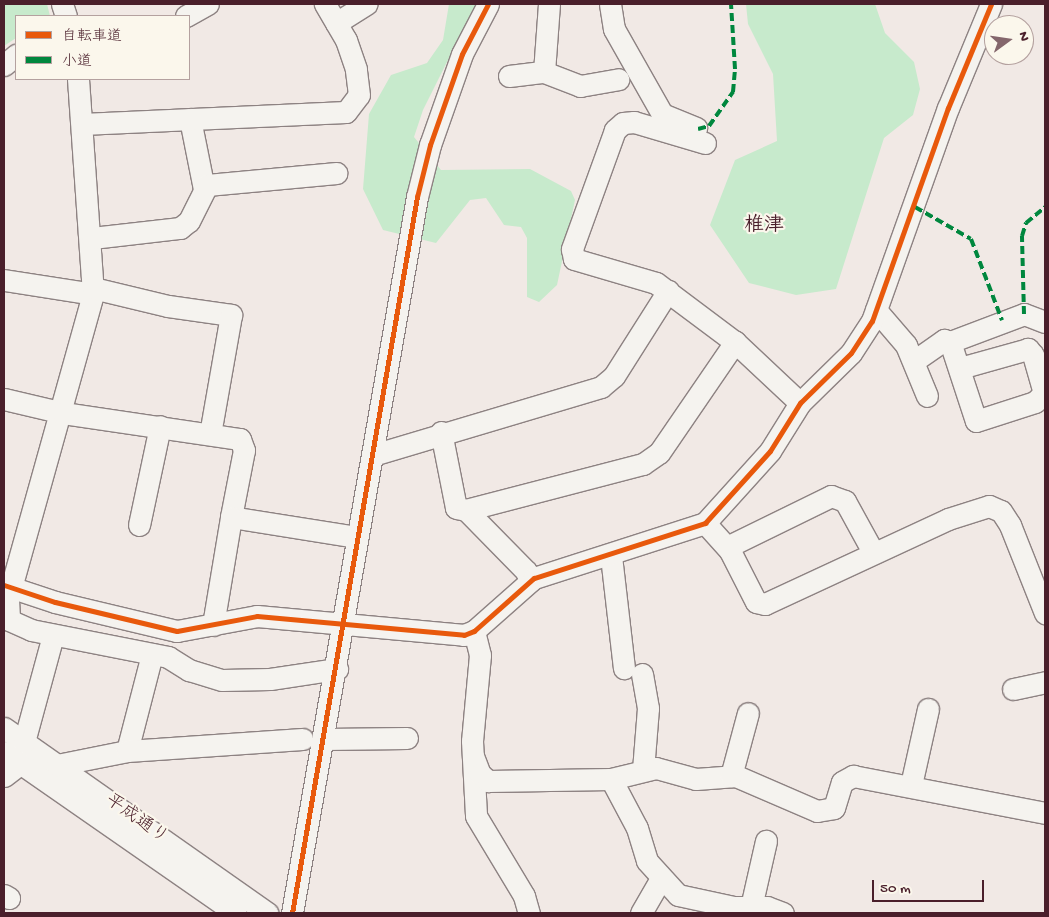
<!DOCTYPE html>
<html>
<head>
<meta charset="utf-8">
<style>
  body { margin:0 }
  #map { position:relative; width:1049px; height:917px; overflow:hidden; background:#f1e9e5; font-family:"Gochi Hand","Klee One",sans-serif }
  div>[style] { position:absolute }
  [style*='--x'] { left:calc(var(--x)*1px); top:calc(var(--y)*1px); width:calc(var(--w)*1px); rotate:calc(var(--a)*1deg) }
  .green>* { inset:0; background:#c7eacc }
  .roads { filter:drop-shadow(1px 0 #8d8282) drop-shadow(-1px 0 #8d8282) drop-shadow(0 1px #8d8282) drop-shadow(0 -1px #8d8282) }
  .minor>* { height:21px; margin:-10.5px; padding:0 10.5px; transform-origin:10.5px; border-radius:10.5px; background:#f5f3ef }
  .quiet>* { height:4px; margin-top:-2px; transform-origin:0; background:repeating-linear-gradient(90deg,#00873e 0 8px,transparent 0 12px) }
  .cycleway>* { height:5px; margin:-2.5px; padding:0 2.5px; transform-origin:2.5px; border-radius:2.5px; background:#e8590c }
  span { translate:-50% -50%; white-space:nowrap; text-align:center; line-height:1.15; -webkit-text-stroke:4.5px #fbf7ec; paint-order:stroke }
  .street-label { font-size:18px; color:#4a1f2b }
  .quarter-label { font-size:20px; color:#4a1f2b; font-weight:700 }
  .frame { position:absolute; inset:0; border:5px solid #4a1f2b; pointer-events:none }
  .legend { position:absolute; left:15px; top:15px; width:175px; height:65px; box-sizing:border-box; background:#fbf7ec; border:1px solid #b4a19f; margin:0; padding:6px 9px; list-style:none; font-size:15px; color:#4a1f2b }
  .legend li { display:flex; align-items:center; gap:10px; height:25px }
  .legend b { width:25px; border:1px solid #b4a19f }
  .north { position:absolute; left:984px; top:15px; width:50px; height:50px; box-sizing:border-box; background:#fbf7ec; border:1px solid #b4a19f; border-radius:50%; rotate:76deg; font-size:14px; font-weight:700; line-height:20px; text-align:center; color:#4a1f2b }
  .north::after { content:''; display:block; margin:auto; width:18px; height:22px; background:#84666c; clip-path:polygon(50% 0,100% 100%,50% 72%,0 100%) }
  .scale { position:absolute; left:872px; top:880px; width:112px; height:22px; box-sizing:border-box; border:2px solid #4a1f2b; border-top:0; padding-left:6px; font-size:15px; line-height:18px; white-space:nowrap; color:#4a1f2b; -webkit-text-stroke:4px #fbf7ec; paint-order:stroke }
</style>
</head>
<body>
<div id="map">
  <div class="green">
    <div style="clip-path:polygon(4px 4px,47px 4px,50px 16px,16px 16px,16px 38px,4px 46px)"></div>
    <div style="clip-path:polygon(449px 4px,476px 4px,423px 110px,414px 137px,441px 170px,530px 169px,571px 191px,575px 200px,557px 285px,539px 302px,527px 297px,527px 238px,521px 227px,504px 225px,486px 198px,470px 200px,436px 243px,383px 230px,363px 189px,369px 114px,391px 75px,427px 63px,443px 40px)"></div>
    <div style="clip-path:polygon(746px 4px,875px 4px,885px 33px,914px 62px,920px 89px,913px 115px,884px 138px,836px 289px,796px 295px,749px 283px,710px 225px,735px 160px,777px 141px,773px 74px,748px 24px)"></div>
  </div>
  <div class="roads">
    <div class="minor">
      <div style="--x:62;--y:4;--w:13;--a:72"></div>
      <div style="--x:610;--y:4;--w:25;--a:81"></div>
      <div style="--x:614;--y:29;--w:98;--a:60.5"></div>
      <div style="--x:662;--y:114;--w:37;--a:22"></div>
      <div style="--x:186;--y:16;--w:25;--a:-29"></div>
      <div style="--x:336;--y:23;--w:36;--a:-32"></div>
      <div style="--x:4;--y:65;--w:16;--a:-40"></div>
      <div style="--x:544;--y:72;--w:68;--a:-85.8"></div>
      <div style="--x:509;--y:76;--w:35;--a:-7"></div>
      <div style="--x:544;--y:72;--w:39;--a:21"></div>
      <div style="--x:580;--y:86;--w:39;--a:-10"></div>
      <div style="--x:78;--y:79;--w:216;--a:86"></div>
      <div style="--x:93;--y:294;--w:317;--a:105.6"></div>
      <div style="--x:8;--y:599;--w:21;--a:87"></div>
      <div style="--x:9;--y:620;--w:24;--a:24"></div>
      <div style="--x:31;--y:630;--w:140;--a:11.1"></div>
      <div style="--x:168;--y:657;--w:25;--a:32"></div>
      <div style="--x:189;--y:670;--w:34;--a:17"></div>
      <div style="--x:222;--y:680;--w:48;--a:-1.2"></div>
      <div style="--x:270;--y:679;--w:68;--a:-8.5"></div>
      <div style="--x:190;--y:119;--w:71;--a:78.7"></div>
      <div style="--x:82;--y:124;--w:264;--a:-2.6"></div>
      <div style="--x:346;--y:112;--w:21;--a:-53"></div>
      <div style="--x:359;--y:95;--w:26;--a:-97"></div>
      <div style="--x:356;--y:69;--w:31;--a:-109"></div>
      <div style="--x:346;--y:40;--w:42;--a:-120.3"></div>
      <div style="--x:705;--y:143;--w:74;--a:-163.5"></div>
      <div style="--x:634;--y:122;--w:11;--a:175"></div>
      <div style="--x:623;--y:123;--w:11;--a:139"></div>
      <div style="--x:615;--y:130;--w:127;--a:109.9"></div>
      <div style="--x:572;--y:249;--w:10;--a:79"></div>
      <div style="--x:574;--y:259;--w:85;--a:16.3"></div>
      <div style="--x:656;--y:283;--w:99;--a:36.8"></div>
      <div style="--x:735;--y:342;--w:89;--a:43.2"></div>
      <div style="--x:92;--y:238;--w:89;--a:-6.5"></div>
      <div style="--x:180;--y:228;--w:11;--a:-38"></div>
      <div style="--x:189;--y:221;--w:40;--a:-63.4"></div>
      <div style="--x:207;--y:185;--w:130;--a:-5.3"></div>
      <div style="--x:4;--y:280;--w:90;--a:8.9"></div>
      <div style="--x:93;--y:288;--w:77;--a:13.5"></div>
      <div style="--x:168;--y:306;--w:64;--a:8.1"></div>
      <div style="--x:231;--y:315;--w:121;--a:100"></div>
      <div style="--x:876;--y:310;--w:46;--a:49.4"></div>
      <div style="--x:906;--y:345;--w:55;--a:67.6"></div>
      <div style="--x:950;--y:342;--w:79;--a:-20.7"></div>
      <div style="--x:1024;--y:314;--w:22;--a:21"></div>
      <div style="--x:914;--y:361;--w:37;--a:-35"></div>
      <div style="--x:944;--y:340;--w:6;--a:18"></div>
      <div style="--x:950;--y:342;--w:83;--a:71.8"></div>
      <div style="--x:976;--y:421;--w:62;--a:-17.9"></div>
      <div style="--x:1035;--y:402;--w:13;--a:-45"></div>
      <div style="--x:1044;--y:393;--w:40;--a:-106"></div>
      <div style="--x:1033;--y:355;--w:8;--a:-130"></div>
      <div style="--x:1028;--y:349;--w:71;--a:164.4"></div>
      <div style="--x:4;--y:399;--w:61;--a:13.3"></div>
      <div style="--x:63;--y:413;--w:179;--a:8.4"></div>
      <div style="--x:240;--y:439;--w:12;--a:70"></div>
      <div style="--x:244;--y:450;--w:68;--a:101"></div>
      <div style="--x:231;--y:517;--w:128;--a:9"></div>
      <div style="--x:441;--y:432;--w:77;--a:78.8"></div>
      <div style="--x:456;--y:508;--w:10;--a:11"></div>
      <div style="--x:466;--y:510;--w:183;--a:-14.6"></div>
      <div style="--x:643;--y:464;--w:19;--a:-35"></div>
      <div style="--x:659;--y:453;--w:135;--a:-55.6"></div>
      <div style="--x:373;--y:455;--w:238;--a:-16.6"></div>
      <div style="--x:601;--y:387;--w:17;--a:-40"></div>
      <div style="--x:614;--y:376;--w:101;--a:-57.6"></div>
      <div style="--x:466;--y:510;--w:86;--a:45.5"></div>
      <div style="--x:526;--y:571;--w:11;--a:68"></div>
      <div style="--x:705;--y:523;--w:38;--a:48"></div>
      <div style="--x:730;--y:551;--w:57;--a:63"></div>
      <div style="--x:756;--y:602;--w:9;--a:13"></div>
      <div style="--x:765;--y:604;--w:202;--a:-24.9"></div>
      <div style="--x:948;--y:519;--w:43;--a:-17.6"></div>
      <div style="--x:989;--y:506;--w:13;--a:23"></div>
      <div style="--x:1001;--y:511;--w:17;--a:57"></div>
      <div style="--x:1010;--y:525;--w:95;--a:68.3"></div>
      <div style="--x:139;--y:525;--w:101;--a:-78"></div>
      <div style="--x:727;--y:547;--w:116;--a:-26.1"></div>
      <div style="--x:831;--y:496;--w:15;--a:20"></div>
      <div style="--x:845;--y:501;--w:58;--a:61.2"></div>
      <div style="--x:611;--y:556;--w:113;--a:83.4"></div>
      <div style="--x:4;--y:585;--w:54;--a:18.4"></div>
      <div style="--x:55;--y:602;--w:125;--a:13.4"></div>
      <div style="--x:177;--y:631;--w:81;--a:-10.6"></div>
      <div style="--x:257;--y:616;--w:208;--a:5.2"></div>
      <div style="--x:464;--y:635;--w:11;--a:-22"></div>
      <div style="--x:474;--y:631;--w:80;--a:-41.5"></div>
      <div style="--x:534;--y:578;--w:180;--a:-17.8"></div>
      <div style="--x:705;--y:523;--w:97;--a:-47.9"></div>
      <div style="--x:770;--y:451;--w:57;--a:-58"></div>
      <div style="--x:800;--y:403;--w:71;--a:-44.4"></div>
      <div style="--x:851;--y:353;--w:38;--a:-57"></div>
      <div style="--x:872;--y:321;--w:226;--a:-70.4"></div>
      <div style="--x:948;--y:108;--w:113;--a:-67.5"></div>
      <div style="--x:213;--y:625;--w:109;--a:-80.5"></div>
      <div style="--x:474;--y:631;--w:25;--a:76"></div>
      <div style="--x:480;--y:655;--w:86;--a:95.3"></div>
      <div style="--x:472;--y:741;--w:75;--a:86.9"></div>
      <div style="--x:476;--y:816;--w:93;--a:59"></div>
      <div style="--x:524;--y:896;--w:18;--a:74"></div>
      <div style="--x:642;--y:674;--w:35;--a:80"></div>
      <div style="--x:648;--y:708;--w:62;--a:94.6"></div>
      <div style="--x:1013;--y:689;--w:33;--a:-12"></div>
      <div style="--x:4;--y:728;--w:322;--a:35.1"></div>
      <div style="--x:324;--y:739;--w:83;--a:-0.7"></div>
      <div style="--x:24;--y:742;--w:111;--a:-74.8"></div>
      <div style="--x:127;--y:751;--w:100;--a:-75.5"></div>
      <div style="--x:4;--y:752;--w:282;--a:34.8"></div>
      <div style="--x:473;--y:756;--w:19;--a:69"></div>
      <div style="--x:480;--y:774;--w:11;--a:41"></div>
      <div style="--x:488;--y:781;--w:123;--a:-0.9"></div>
      <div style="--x:611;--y:779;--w:46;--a:-13.7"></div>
      <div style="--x:656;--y:768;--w:41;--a:15.4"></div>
      <div style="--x:696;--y:779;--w:40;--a:-4.3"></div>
      <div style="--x:736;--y:776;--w:88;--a:23.4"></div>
      <div style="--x:817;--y:811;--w:17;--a:-10"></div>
      <div style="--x:834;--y:808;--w:27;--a:-73"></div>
      <div style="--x:842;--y:782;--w:13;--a:-29"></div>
      <div style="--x:853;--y:776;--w:196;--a:10.9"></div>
      <div style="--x:57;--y:765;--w:71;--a:-11.3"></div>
      <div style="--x:127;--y:751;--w:176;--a:-3.9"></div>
      <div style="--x:4;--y:776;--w:20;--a:-37"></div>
      <div style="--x:731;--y:776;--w:65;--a:-74.9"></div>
      <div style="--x:611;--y:779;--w:55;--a:62"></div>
      <div style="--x:637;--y:828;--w:34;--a:73"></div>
      <div style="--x:647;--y:861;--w:46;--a:47.6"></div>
      <div style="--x:678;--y:895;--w:57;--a:12.1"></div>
      <div style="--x:734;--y:907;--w:33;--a:0"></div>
      <div style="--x:767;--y:907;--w:17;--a:21"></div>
      <div style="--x:911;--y:785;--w:78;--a:-77.4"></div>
      <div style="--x:4;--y:895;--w:6;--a:31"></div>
      <div style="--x:751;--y:907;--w:68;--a:-77.2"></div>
      <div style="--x:292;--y:913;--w:727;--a:-80.1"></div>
      <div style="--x:417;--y:197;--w:54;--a:-76"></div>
      <div style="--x:430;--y:145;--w:96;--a:-70.6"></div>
      <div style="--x:462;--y:54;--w:56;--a:-62.5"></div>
      <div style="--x:641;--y:913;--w:39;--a:-60"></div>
    </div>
  </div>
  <div class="quiet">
    <div style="--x:698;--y:129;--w:11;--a:-15"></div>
    <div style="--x:709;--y:126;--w:42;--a:-54.8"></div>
    <div style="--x:733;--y:92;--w:23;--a:-85"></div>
    <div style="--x:735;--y:69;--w:65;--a:-93.5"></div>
    <div style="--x:915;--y:207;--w:64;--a:29.7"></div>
    <div style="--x:971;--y:239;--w:87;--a:69.1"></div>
    <div style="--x:1024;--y:314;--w:78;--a:-91.5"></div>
    <div style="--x:1022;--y:236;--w:14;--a:-73"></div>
    <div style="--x:1026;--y:223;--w:25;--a:-40"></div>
  </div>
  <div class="cycleway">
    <div style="--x:4;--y:585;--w:54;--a:18.4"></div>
    <div style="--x:55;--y:602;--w:125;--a:13.4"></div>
    <div style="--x:177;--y:631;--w:81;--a:-10.6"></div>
    <div style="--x:257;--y:616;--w:208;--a:5.2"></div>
    <div style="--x:464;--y:635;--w:11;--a:-22"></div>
    <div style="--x:474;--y:631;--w:80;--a:-41.5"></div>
    <div style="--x:534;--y:578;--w:180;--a:-17.8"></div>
    <div style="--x:705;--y:523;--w:97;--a:-47.9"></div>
    <div style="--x:770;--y:451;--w:57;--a:-58"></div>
    <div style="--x:800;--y:403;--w:71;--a:-44.4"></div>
    <div style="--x:851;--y:353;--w:38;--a:-57"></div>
    <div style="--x:872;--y:321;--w:226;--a:-70.4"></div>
    <div style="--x:948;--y:108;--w:113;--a:-67.5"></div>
    <div style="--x:292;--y:913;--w:727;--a:-80.1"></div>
    <div style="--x:417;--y:197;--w:54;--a:-76"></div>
    <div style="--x:430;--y:145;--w:96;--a:-70.6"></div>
    <div style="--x:462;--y:54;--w:56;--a:-62.5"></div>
  </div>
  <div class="street-label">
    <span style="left:136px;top:820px;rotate:35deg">平成通り</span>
  </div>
  <div class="quarter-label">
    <span style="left:764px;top:226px">椎津</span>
  </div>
  <div class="frame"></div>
  <ul class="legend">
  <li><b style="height:6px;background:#e8590c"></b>自転車道</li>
  <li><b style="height:6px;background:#00873e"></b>小道</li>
  </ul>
  <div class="north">N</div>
  <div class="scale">50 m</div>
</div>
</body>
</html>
